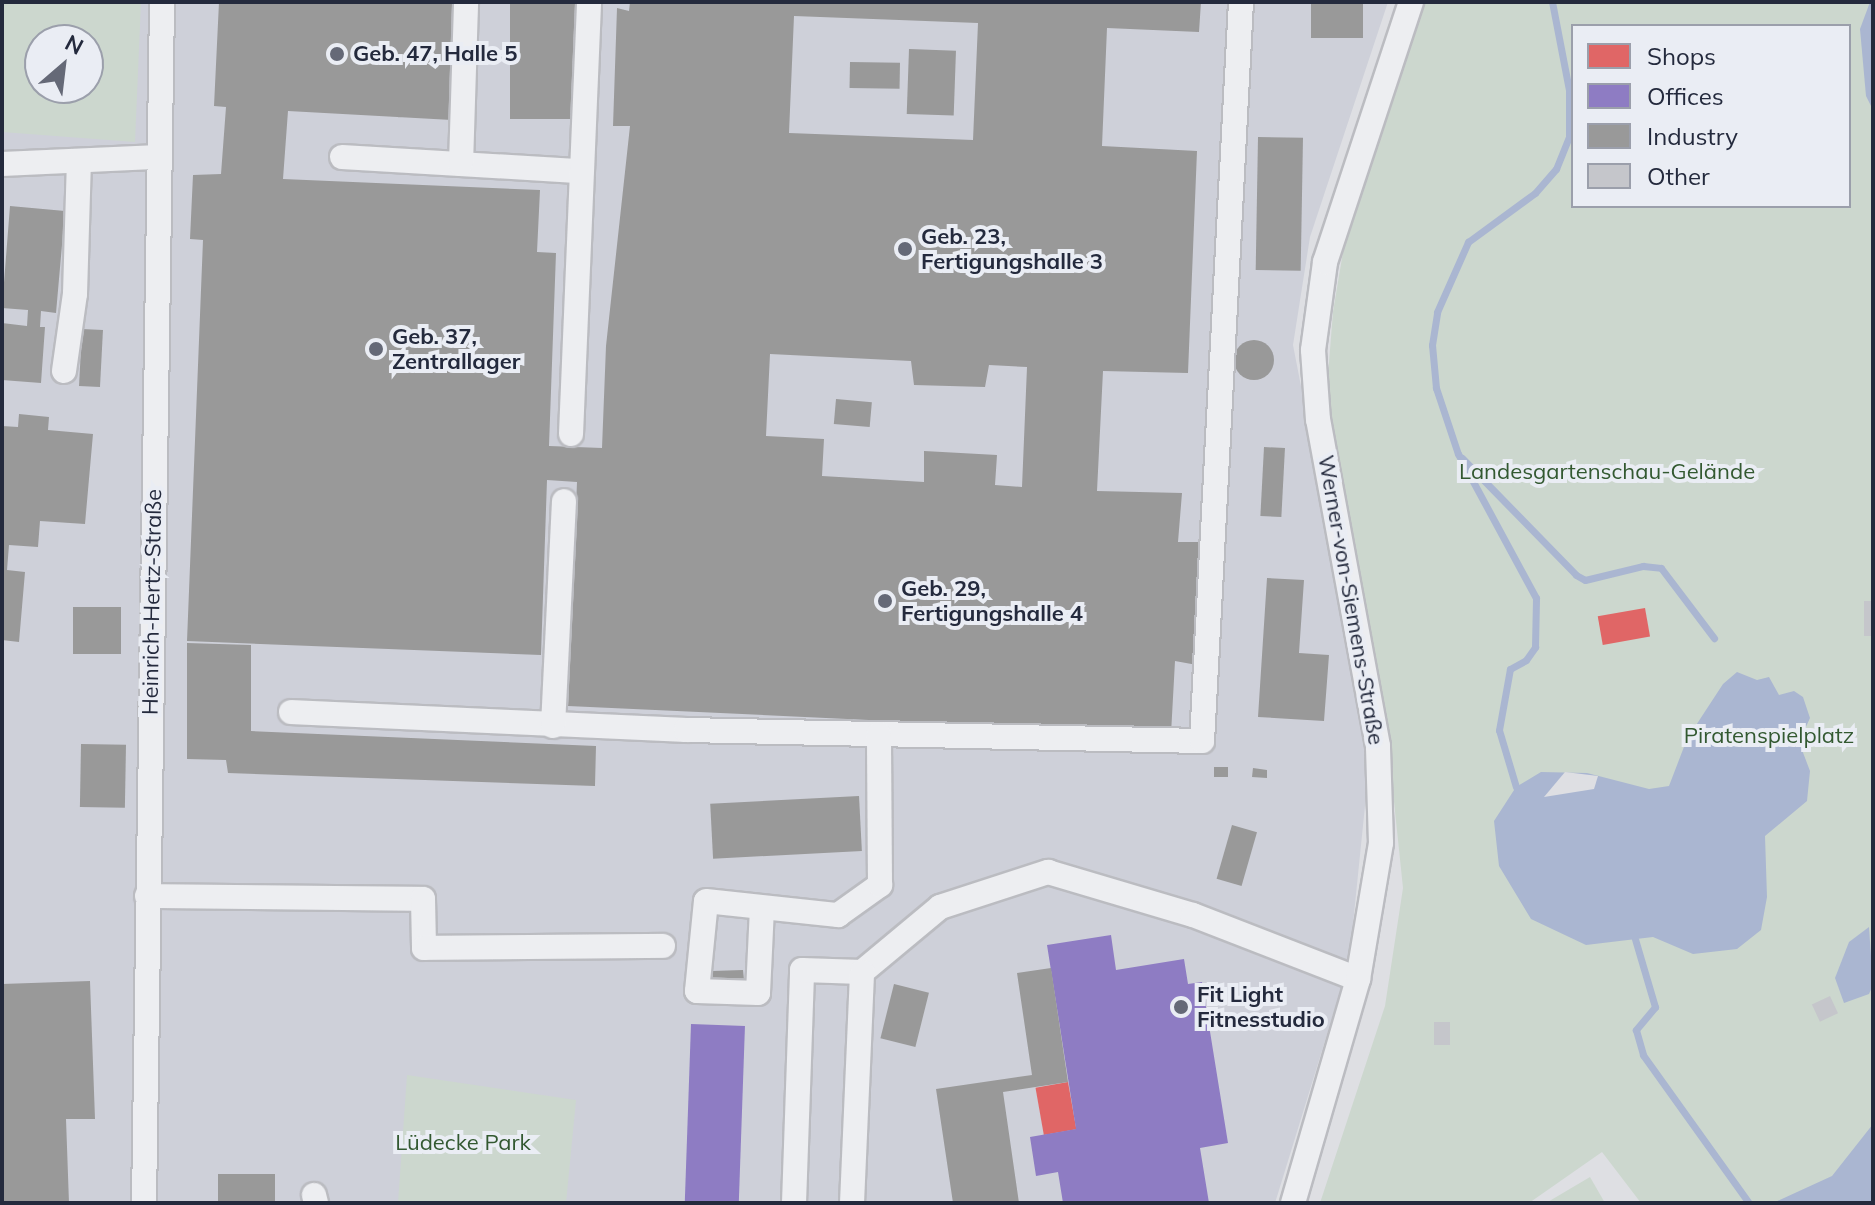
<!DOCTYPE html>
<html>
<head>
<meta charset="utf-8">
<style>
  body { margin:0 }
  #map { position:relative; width:1875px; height:1205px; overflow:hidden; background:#dedfe3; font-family:Mulish,sans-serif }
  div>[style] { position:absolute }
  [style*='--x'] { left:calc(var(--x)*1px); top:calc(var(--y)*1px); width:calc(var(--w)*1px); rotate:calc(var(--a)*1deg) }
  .built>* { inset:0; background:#ced0d9 }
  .green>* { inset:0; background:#ccd7ce }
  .water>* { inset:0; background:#aab6d1 }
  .pier>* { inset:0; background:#dedfe3 }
  .shops>* { inset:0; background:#e06666; transform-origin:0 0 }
  .offices>* { inset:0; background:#8e7cc3; transform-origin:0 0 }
  .industry>* { inset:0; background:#999; transform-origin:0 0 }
  .round { border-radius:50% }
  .stream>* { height:7px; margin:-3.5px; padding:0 3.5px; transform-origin:3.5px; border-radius:3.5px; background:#aab6d1 }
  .building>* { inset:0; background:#c5c6cb; transform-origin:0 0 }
  .roads { filter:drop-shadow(2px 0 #bbbcc1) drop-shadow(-2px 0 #bbbcc1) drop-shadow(0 2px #bbbcc1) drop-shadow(0 -2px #bbbcc1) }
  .minor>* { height:24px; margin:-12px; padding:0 12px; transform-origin:12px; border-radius:12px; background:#edeef1 }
  .dots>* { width:22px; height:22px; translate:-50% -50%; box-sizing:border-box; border:4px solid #eaedf4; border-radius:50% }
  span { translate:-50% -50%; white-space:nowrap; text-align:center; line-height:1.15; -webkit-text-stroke:8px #eaedf4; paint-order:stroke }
  .poi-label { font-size:22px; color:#242a3d; font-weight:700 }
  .left { translate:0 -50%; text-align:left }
  .park-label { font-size:22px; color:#335931 }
  .street-label { font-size:22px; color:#242a3d }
  .frame { position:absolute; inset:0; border:4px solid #242a3d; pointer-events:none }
  .legend { position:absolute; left:1571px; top:24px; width:280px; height:184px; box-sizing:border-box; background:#eaedf4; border:2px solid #9b9fab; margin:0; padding:10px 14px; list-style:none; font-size:24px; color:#242a3d }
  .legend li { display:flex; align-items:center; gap:16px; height:40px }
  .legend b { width:40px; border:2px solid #9b9fab }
  .north { position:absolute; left:24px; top:24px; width:80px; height:80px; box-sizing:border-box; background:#eaedf4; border:2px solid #9b9fab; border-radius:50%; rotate:28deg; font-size:22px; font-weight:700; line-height:32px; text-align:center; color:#242a3d }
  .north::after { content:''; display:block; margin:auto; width:28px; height:36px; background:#656977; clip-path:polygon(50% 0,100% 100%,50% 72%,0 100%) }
</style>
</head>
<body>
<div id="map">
  <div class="built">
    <div style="clip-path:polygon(evenodd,2px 2px,1388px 2px,1310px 237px,1293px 345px,1371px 747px,1349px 963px,1275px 1203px,2px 1203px,2px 2px,40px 40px,88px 40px,88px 88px,40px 88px,40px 40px)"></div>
  </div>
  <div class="green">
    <div style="clip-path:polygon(evenodd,2px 2px,141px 2px,135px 142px,2px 132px,2px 2px,88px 40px,88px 88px,40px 88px,40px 40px,88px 40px)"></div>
    <div style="clip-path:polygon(evenodd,1421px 2px,1873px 2px,1873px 1203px,1641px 1203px,1602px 1152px,1529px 1203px,1320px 1203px,1385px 1006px,1403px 888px,1388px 744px,1325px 413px,1333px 312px,1350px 210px,1421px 2px,1573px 26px,1849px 26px,1849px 206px,1573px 206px,1573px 26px)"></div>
    <div style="clip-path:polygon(407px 1075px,576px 1100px,566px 1203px,398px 1203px)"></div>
    <div style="clip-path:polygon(1590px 1177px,1605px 1203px,1546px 1203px)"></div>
  </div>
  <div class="water">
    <div style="clip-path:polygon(1870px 2px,1873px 2px,1873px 110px,1866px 96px,1860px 29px)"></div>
    <div style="clip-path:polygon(1737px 672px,1757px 680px,1769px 677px,1779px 695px,1794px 691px,1803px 697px,1810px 718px,1799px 742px,1810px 771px,1807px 801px,1765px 836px,1767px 897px,1761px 930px,1737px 949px,1693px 954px,1653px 937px,1586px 945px,1531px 919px,1499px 866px,1494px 821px,1516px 787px,1541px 772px,1587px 773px,1649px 789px,1669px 786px,1687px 739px,1723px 684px)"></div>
    <div style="clip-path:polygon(1869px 927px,1873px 985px,1869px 994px,1844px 1003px,1835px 978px,1849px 942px)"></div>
    <div style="clip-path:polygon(1873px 1124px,1873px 1203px,1773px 1203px,1832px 1176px)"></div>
  </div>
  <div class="pier">
    <div style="clip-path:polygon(1565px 772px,1598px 776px,1594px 789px,1544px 797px)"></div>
  </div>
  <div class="shops">
    <div style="left:1645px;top:608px;width:29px;height:48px;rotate:80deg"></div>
    <div style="left:1068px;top:1082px;width:48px;height:33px;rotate:80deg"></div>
  </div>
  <div class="offices">
    <div style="clip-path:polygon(1111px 935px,1116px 970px,1184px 959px,1188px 984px,1202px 982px,1228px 1143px,1200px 1148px,1209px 1203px,1063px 1203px,1058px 1172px,1036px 1176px,1030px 1137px,1076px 1129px,1047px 945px)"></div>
    <div style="left:691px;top:1024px;width:54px;height:179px;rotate:2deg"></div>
  </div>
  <div class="industry">
    <div style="clip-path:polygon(evenodd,219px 2px,461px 2px,452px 120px,288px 111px,283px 179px,540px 190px,537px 252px,556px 253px,549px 446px,602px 448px,606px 346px,630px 126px,613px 126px,617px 8px,629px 11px,630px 2px,1201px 2px,1199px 32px,1107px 28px,1102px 146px,1197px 151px,1188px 373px,1103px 371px,1097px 491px,1182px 493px,1178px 542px,1200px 542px,1197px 665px,1175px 661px,1171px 734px,568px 706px,577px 482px,547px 480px,541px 655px,187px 641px,203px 240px,190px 239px,193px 175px,221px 174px,226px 107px,214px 106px,219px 2px,794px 16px,978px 23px,973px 140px,789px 133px,794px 16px,219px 2px,770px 354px,911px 361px,914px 385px,985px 387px,989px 365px,1027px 367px,1022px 487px,995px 485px,997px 455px,924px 451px,924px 482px,822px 476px,824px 439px,766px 436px,770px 354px)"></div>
    <div style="left:510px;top:2px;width:66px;height:117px"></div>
    <div style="left:1311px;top:2px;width:52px;height:36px"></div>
    <div style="left:909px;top:49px;width:47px;height:65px;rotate:2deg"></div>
    <div style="left:850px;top:62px;width:50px;height:26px;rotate:1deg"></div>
    <div style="left:1258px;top:137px;width:45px;height:133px;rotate:1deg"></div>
    <div style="clip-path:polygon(10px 206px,65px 211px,56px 313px,41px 311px,40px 327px,45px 327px,41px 383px,2px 380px,2px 323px,27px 326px,28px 310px,2px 308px)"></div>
    <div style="left:82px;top:329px;width:21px;height:57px;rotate:3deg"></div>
    <div class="round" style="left:1234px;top:340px;width:40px;height:40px"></div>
    <div style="left:836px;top:399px;width:36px;height:25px;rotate:5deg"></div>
    <div style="clip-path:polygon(19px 414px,49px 417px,48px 430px,93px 434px,85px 524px,40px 521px,38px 547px,9px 545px,7px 570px,25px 572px,19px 642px,2px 640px,2px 426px,18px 427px)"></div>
    <div style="left:1264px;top:447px;width:21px;height:69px;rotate:3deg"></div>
    <div style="clip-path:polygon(1267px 578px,1304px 580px,1299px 653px,1329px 655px,1324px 721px,1258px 717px)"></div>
    <div style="left:73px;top:607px;width:48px;height:47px"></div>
    <div style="clip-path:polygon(187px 643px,251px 645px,251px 731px,596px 746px,595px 786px,228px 773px,226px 760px,187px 759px)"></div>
    <div style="left:81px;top:744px;width:45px;height:63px;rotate:1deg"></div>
    <div style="left:1214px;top:767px;width:14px;height:10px"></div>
    <div style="clip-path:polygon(1253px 768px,1267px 770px,1267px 778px,1252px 777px)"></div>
    <div style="left:859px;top:796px;width:55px;height:149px;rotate:87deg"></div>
    <div style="left:1232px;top:825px;width:26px;height:56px;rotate:16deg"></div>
    <div style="clip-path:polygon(1051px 968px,1068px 1082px,1003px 1092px,1019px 1203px,953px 1203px,936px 1089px,1032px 1075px,1017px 973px)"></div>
    <div style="clip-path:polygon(743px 970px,744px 980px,713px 980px,712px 971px)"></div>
    <div style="clip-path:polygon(90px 981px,95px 1119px,66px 1119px,69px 1203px,2px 1203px,2px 984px)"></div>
    <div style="left:894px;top:984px;width:36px;height:56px;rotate:14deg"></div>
    <div style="left:218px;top:1174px;width:57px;height:29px"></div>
  </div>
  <div class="stream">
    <div style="--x:1462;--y:458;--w:163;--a:45.7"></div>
    <div style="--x:1576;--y:575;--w:10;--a:29"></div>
    <div style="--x:1585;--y:580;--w:60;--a:-13.6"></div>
    <div style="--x:1643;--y:566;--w:18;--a:6"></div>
    <div style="--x:1661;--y:568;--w:88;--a:52.9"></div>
    <div style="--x:1516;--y:787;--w:59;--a:-106.6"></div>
    <div style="--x:1499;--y:730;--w:62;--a:-79.8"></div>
    <div style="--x:1510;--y:669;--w:18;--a:-29"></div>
    <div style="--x:1526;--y:660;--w:16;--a:-55"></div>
    <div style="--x:1535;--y:647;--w:49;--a:-88.8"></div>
    <div style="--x:1536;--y:598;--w:164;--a:-118.4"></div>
    <div style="--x:1458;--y:454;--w:70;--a:-108.4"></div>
    <div style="--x:1436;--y:388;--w:43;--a:-95.3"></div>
    <div style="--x:1432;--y:345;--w:33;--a:-81"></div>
    <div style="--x:1437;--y:312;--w:77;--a:-66.1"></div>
    <div style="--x:1468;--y:242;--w:83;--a:-36.2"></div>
    <div style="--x:1535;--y:193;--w:32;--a:-49"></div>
    <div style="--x:1556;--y:169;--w:35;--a:-68"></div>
    <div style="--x:1569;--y:137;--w:47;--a:-90"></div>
    <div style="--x:1569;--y:90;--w:90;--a:-100.9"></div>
    <div style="--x:1635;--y:939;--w:71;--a:73.6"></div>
    <div style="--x:1655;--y:1007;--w:30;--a:130"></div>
    <div style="--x:1636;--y:1030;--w:26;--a:74"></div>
    <div style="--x:1643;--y:1055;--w:182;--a:54.4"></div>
  </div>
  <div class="building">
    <div style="left:1864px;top:601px;width:9px;height:35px"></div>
    <div style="left:1830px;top:996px;width:19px;height:20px;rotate:65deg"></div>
    <div style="left:1434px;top:1022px;width:16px;height:23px"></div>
  </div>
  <div class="roads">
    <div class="minor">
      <div style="--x:342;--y:157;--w:239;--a:3.4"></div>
      <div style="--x:2;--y:164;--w:157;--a:-2.6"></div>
      <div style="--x:461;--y:164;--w:162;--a:-88.2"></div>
      <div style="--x:64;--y:371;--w:78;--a:-81.9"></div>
      <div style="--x:75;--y:294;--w:132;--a:-88.3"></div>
      <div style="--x:571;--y:434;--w:432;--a:-87.6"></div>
      <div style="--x:291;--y:712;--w:395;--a:2.6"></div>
      <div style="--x:686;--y:730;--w:516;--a:1.22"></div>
      <div style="--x:1202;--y:741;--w:740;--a:-86.98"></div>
      <div style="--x:553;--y:726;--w:225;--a:-87.2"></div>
      <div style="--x:147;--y:896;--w:276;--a:0.6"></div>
      <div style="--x:423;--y:899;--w:49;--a:88.8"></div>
      <div style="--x:424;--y:948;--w:239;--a:-0.5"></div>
      <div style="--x:762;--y:908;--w:85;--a:92.7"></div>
      <div style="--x:758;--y:993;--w:61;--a:-178.1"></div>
      <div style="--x:697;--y:991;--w:90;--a:-84.3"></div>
      <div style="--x:706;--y:901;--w:133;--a:6.1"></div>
      <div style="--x:838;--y:915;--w:52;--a:-35.5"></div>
      <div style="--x:880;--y:885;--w:151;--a:-90.4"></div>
      <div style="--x:314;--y:1195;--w:8;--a:76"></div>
      <div style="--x:144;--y:1203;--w:1201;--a:-89.14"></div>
      <div style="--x:794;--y:1203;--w:233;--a:-88"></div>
      <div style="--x:802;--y:970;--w:60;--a:1.9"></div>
      <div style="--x:862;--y:972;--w:102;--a:-39.8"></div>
      <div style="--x:940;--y:907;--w:114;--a:-18"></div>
      <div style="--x:1048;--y:872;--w:151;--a:16.5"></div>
      <div style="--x:1193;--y:915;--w:177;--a:21.2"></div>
      <div style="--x:852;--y:1203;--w:231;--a:-87.5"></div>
      <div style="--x:1293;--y:1203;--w:233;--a:-73.8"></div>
      <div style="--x:1358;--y:979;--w:138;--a:-80.4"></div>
      <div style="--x:1381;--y:843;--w:97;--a:-91.8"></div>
      <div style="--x:1378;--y:746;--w:331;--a:-100.4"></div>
      <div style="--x:1318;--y:420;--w:70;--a:-94.1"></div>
      <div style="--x:1313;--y:350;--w:89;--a:-82.2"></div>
      <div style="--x:1325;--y:262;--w:274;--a:-71.7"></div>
    </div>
  </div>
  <div class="dots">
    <div style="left:337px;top:54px;background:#656977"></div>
    <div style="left:905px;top:249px;background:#656977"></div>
    <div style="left:376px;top:349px;background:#656977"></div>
    <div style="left:885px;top:601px;background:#656977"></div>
    <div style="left:1181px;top:1007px;background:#656977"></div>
  </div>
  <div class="poi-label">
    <span class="left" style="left:353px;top:54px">Geb. 47, Halle 5</span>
    <span class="left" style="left:921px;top:249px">Geb. 23,<br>Fertigungshalle 3</span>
    <span class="left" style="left:392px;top:349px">Geb. 37,<br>Zentrallager</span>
    <span class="left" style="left:901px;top:601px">Geb. 29,<br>Fertigungshalle 4</span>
    <span class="left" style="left:1197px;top:1007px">Fit Light<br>Fitnesstudio</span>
  </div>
  <div class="park-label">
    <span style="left:1607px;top:472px">Landesgartenschau-Gelände</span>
    <span style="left:1769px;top:736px">Piratenspielplatz</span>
    <span style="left:463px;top:1143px">Lüdecke Park</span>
  </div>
  <div class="street-label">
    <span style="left:1351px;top:600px;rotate:80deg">Werner-von-Siemens-Straße</span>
    <span style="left:152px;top:602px;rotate:-89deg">Heinrich-Hertz-Straße</span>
  </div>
  <div class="frame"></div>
  <ul class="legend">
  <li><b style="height:22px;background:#e06666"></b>Shops</li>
  <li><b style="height:22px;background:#8e7cc3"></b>Offices</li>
  <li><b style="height:22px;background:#999"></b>Industry</li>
  <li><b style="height:22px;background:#c5c6cb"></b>Other</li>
  </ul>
  <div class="north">N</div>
</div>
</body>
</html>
